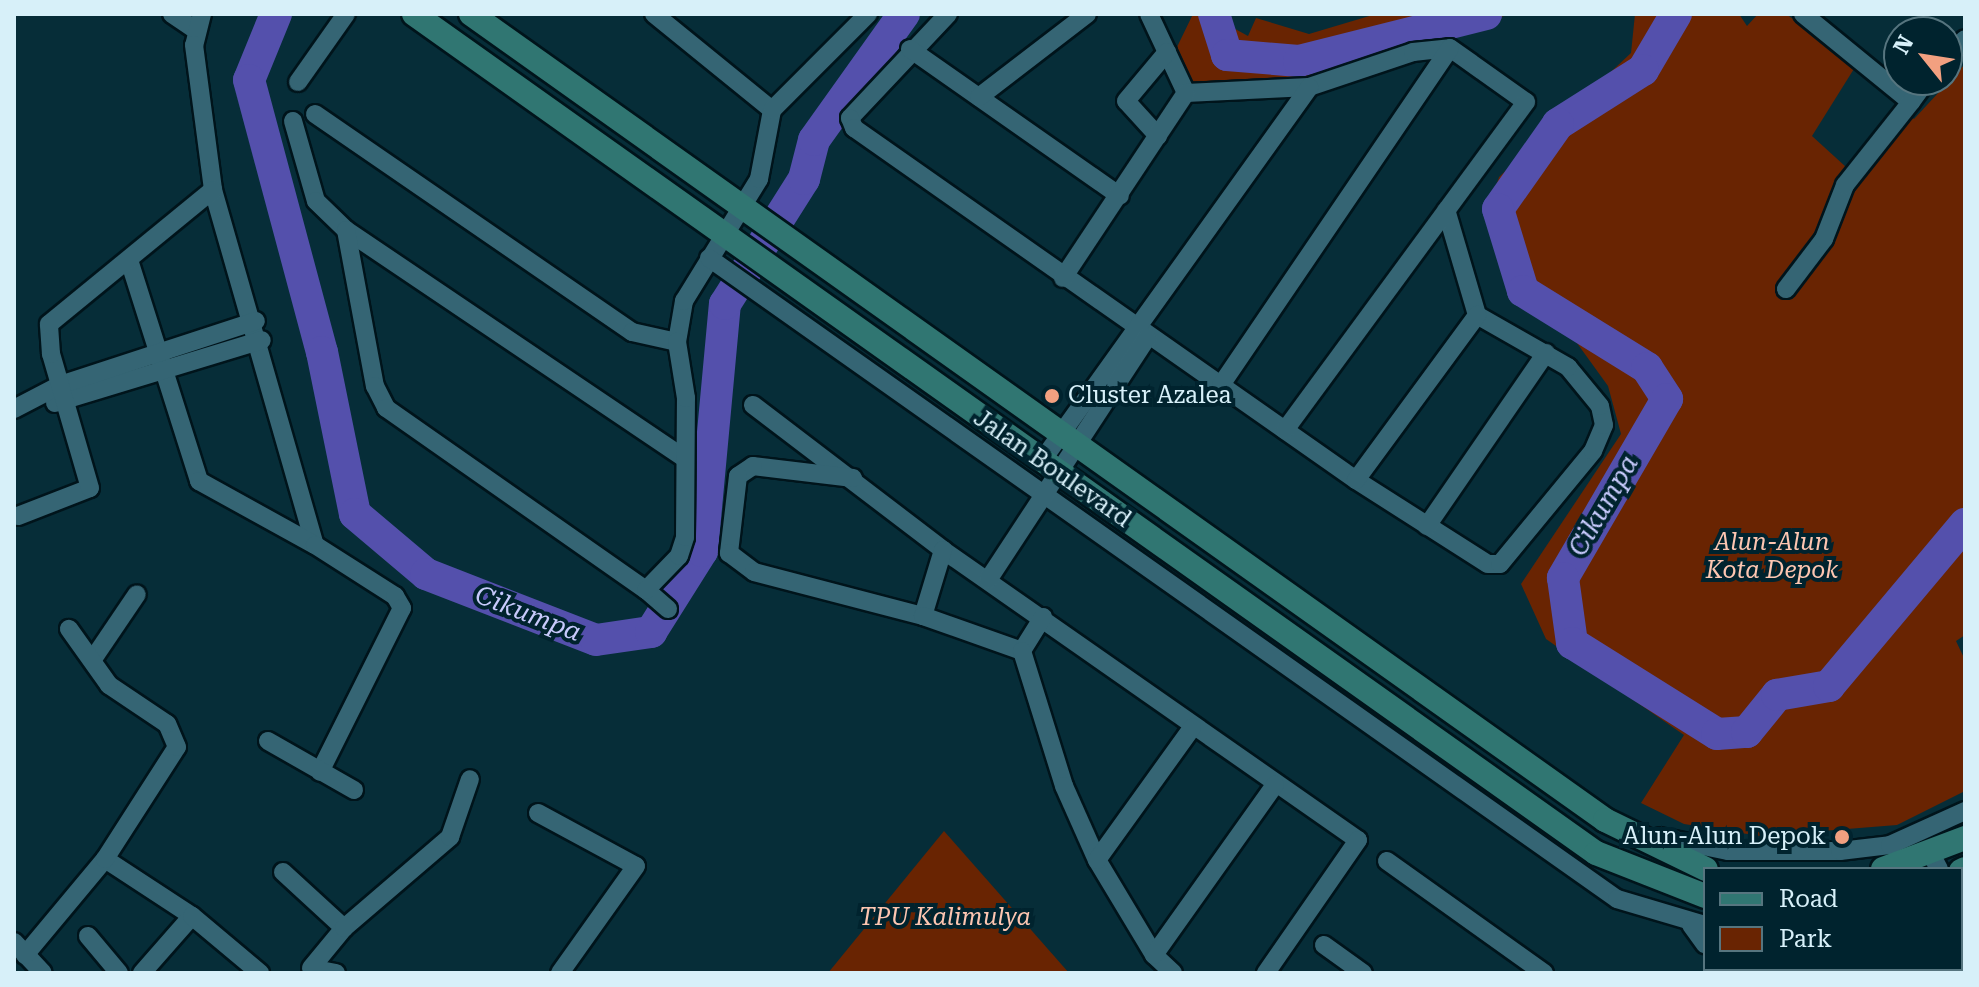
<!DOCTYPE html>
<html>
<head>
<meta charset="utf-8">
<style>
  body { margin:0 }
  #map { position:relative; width:1979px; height:987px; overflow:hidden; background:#062d38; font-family:"Roboto Serif",serif }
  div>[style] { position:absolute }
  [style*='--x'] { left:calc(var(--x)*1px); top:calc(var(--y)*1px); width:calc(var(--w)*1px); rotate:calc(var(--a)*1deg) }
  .green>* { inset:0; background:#692402 }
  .river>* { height:32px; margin:-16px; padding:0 16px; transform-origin:16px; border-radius:16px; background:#5450ac }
  .roads { filter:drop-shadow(2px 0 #00141b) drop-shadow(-2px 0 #00141b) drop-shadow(0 2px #00141b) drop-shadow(0 -2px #00141b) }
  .street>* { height:18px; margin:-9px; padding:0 9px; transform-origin:9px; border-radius:9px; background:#356574 }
  .secondary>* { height:24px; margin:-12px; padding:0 12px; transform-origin:12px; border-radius:12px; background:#307672 }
  .dots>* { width:22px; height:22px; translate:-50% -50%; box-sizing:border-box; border:4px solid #00232e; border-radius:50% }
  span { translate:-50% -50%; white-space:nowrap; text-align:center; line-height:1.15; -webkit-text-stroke:8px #00232e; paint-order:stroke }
  .poi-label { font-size:24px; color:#d7f0f9 }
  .left { translate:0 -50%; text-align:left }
  .right { translate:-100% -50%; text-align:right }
  .street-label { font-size:24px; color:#d7f0f9 }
  .park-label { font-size:24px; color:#fdc6b1; font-style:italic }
  .water-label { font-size:26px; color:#c7cafc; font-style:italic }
  .frame { position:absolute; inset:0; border:16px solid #d7f0f9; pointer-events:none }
  .legend { position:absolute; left:1703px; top:867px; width:260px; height:104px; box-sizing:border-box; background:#00232e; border:2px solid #56757f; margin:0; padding:10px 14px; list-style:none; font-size:24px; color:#d7f0f9 }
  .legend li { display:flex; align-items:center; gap:16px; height:40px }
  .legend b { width:40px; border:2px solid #56757f }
  .north { position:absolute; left:1883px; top:16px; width:80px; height:80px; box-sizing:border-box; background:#00232e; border:2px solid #56757f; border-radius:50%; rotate:300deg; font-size:22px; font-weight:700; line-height:32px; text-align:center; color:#d7f0f9 }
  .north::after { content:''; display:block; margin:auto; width:28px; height:36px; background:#f2a080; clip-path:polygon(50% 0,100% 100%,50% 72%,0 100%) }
</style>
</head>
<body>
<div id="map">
  <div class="green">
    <div style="clip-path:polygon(1193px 14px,1208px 14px,1248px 36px,1256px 18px,1309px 34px,1376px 14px,1510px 14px,1308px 81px,1194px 84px,1177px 47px)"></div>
    <div style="clip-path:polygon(1635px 14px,1739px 14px,1747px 26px,1758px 14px,1786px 14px,1857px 64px,1812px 136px,1846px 167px,1900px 107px,1914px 119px,1965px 64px,1965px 635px,1956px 641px,1965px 660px,1965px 791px,1897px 825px,1760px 836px,1684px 824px,1641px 803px,1684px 735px,1546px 639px,1521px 584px,1621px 434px,1608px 386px,1486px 217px,1499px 177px,1631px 53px)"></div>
    <div style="clip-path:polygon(944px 831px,1069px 973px,828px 973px)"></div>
  </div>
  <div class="river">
    <div style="--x:276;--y:14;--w:71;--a:112.2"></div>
    <div style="--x:249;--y:80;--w:282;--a:75"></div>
    <div style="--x:322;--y:352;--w:165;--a:78.5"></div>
    <div style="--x:355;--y:514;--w:93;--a:40.2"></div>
    <div style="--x:426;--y:574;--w:182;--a:21.2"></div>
    <div style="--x:596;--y:640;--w:56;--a:-8.3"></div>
    <div style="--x:651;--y:632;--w:96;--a:-57.8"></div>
    <div style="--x:702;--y:551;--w:248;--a:-84.7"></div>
    <div style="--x:725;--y:304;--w:148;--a:-57.7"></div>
    <div style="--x:804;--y:179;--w:40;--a:-75.6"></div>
    <div style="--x:814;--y:140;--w:155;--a:-54.5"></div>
    <div style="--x:1214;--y:14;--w:43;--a:72.4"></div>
    <div style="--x:1227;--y:55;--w:72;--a:4.8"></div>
    <div style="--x:1299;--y:61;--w:193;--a:-14.1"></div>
    <div style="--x:1676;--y:14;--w:65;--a:120.5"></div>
    <div style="--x:1643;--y:70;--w:101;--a:147.6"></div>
    <div style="--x:1558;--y:124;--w:104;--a:125.2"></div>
    <div style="--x:1498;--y:209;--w:86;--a:73"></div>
    <div style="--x:1523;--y:291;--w:146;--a:31.8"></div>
    <div style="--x:1647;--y:368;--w:37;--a:57"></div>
    <div style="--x:1667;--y:399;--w:207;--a:120.2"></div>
    <div style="--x:1563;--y:578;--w:66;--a:82.1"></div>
    <div style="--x:1572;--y:643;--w:171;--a:32.1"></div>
    <div style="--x:1717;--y:734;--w:30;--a:-4"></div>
    <div style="--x:1747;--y:732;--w:48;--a:-51"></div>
    <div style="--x:1777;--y:695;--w:53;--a:-9.8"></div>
    <div style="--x:1829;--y:686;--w:212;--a:-50"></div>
  </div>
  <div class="roads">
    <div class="street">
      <div style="--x:172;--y:14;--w:29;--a:34"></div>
      <div style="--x:202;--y:14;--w:32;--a:104"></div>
      <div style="--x:194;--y:45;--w:146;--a:82.5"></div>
      <div style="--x:213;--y:190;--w:369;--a:74"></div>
      <div style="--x:654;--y:14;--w:152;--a:39.1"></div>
      <div style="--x:948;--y:14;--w:143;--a:133.3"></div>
      <div style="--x:850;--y:118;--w:11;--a:68"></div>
      <div style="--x:854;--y:128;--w:613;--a:35.04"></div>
      <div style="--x:1356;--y:480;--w:156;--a:32.5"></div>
      <div style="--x:1488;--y:564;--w:12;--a:0"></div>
      <div style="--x:1500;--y:564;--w:146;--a:-50.5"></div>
      <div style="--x:1593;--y:451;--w:28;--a:-67"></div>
      <div style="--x:1604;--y:425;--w:19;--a:-102"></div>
      <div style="--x:1600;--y:406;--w:50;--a:-129.4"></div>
      <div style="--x:1568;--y:367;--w:105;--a:-150.3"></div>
      <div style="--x:1477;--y:315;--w:109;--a:-106.4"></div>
      <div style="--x:1149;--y:14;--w:87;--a:64.9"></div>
      <div style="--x:1803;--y:14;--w:139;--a:39.2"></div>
      <div style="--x:1911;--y:102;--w:27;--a:-54"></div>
      <div style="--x:910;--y:49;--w:256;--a:35"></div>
      <div style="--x:1947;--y:57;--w:25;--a:-45"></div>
      <div style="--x:298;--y:82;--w:83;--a:-54.8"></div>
      <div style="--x:1186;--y:93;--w:123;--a:-2.8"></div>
      <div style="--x:1309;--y:87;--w:110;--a:-18.6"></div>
      <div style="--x:1413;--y:52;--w:37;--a:-6"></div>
      <div style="--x:1450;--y:48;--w:93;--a:35.4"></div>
      <div style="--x:1526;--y:102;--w:407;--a:126.3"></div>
      <div style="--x:979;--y:97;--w:136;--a:-37.5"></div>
      <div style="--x:315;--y:114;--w:385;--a:34.5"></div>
      <div style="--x:632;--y:332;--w:46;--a:12.5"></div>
      <div style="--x:677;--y:342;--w:42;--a:-80.3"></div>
      <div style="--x:684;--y:301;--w:143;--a:-58.4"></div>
      <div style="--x:759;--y:179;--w:70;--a:-79.3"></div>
      <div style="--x:772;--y:110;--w:136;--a:-45"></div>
      <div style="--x:293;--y:121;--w:83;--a:74"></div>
      <div style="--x:316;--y:201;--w:42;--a:44"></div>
      <div style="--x:346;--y:230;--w:408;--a:34"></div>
      <div style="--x:1158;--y:136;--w:47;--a:-132.4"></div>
      <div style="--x:1126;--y:101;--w:64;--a:-50.1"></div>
      <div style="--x:346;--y:230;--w:159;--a:79.5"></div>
      <div style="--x:375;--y:386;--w:25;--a:63"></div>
      <div style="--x:386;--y:408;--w:317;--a:35"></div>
      <div style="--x:709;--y:258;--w:1111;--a:35.22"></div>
      <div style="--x:1617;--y:899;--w:92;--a:16.5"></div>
      <div style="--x:129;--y:260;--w:232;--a:72.4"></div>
      <div style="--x:199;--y:481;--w:132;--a:28.9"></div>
      <div style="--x:315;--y:545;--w:95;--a:32.5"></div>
      <div style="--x:395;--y:596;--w:14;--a:60"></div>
      <div style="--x:402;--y:608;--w:183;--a:116.6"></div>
      <div style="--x:1063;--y:278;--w:222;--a:-56.4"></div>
      <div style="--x:1786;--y:289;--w:63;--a:-52.8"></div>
      <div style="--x:1824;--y:239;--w:58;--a:-68.7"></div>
      <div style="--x:1845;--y:185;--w:106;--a:-51.5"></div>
      <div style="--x:1221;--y:385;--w:407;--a:-55.8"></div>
      <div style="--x:55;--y:403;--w:216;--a:-16.9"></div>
      <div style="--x:753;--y:405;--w:239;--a:37.3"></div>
      <div style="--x:943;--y:550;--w:506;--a:34.95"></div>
      <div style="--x:1358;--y:840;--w:162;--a:124.7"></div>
      <div style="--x:14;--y:409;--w:52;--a:-27.6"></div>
      <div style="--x:60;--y:385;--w:206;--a:-18.1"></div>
      <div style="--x:1041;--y:462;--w:461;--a:-54.4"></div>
      <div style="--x:853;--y:478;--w:101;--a:-173.2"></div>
      <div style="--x:753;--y:466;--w:18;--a:146"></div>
      <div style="--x:738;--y:476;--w:78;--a:96.7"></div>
      <div style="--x:729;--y:553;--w:31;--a:37"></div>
      <div style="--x:754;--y:572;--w:175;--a:14.6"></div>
      <div style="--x:923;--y:616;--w:69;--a:-73.1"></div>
      <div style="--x:1356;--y:480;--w:205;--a:-53.7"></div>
      <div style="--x:18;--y:516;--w:77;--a:-21.3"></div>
      <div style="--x:90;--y:488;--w:140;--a:-106.2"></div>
      <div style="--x:51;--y:354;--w:30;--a:-94"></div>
      <div style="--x:49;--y:324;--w:212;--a:-39.3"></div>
      <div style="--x:1427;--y:526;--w:210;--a:-55.5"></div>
      <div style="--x:988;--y:580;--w:290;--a:-56.7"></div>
      <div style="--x:668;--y:609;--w:29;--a:-139"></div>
      <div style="--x:646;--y:590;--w:47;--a:-45.9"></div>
      <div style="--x:679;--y:556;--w:20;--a:-72"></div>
      <div style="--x:685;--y:537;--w:139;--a:-89.6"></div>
      <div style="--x:686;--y:398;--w:57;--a:-99.1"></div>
      <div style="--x:923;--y:616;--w:105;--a:19.5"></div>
      <div style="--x:1043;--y:617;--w:40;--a:122"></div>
      <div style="--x:1022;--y:651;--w:141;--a:72.7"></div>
      <div style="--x:1064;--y:786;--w:81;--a:66"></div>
      <div style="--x:1097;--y:860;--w:111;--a:59"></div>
      <div style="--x:1154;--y:955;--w:26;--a:43"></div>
      <div style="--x:93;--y:659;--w:78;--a:-55.9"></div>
      <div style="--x:268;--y:741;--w:99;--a:29.7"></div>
      <div style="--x:538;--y:813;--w:111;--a:28.4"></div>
      <div style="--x:636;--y:866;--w:131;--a:125.4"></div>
      <div style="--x:1660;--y:837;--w:69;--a:11.6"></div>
      <div style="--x:1728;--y:851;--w:112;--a:0"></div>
      <div style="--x:1840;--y:851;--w:50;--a:-6.8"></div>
      <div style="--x:1890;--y:845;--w:82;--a:-24.4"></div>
      <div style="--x:1931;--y:854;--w:17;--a:62"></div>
      <div style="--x:105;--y:859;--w:104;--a:33.2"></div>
      <div style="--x:192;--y:916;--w:76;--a:131.3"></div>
      <div style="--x:1097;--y:860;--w:163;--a:-54.3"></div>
      <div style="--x:1387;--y:861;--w:193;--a:35.5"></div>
      <div style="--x:283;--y:872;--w:83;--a:42.6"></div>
      <div style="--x:1961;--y:901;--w:4;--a:-27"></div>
      <div style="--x:192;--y:916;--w:89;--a:40"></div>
      <div style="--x:1691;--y:925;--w:24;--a:54"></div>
      <div style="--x:88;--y:936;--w:48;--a:50"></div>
      <div style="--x:14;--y:942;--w:42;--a:46.9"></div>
      <div style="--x:1324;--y:945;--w:48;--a:35.7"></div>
      <div style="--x:25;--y:955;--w:125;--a:-50.2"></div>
      <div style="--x:105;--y:859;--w:133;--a:-57.3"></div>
      <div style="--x:177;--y:747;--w:25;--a:-113"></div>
      <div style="--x:167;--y:724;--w:70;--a:-146.1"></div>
      <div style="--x:109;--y:685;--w:69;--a:-125.5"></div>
      <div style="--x:1154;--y:955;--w:209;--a:-54.6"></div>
      <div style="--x:1735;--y:969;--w:10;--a:24"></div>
      <div style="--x:1960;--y:969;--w:6;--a:39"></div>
      <div style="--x:336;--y:973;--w:25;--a:-169"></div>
      <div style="--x:311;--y:968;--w:52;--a:-50.5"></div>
      <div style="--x:344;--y:928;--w:140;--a:-40.6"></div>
      <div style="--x:450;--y:837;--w:61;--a:-71"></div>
      <div style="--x:1796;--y:973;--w:4;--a:-90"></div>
      <div style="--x:1945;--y:973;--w:4;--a:-63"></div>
    </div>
    <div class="secondary">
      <div style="--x:414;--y:14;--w:1449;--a:35.37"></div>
      <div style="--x:1596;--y:853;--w:117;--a:21.5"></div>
      <div style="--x:471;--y:14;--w:1391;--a:35.4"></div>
      <div style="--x:1605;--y:820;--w:112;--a:25.9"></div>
      <div style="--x:1883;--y:869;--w:88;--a:-20.7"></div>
      <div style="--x:1961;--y:871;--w:4;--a:-27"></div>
    </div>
  </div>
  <div class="dots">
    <div style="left:1052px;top:396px;background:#f2a080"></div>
    <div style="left:1842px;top:837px;background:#f2a080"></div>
  </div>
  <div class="poi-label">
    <span class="left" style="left:1068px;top:396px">Cluster Azalea</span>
    <span class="right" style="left:1826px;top:837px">Alun-Alun Depok</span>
  </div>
  <div class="street-label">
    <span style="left:1052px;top:469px;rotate:35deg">Jalan Boulevard</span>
  </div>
  <div class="park-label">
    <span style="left:1772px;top:557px">Alun-Alun<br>Kota Depok</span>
    <span style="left:945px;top:918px">TPU Kalimulya</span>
  </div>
  <div class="water-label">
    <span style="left:1604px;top:506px;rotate:-60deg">Cikumpa</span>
    <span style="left:528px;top:614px;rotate:21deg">Cikumpa</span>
  </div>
  <div class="frame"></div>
  <ul class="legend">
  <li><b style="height:10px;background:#307672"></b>Road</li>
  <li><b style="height:22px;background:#692402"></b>Park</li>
  </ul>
  <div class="north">N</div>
</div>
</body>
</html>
